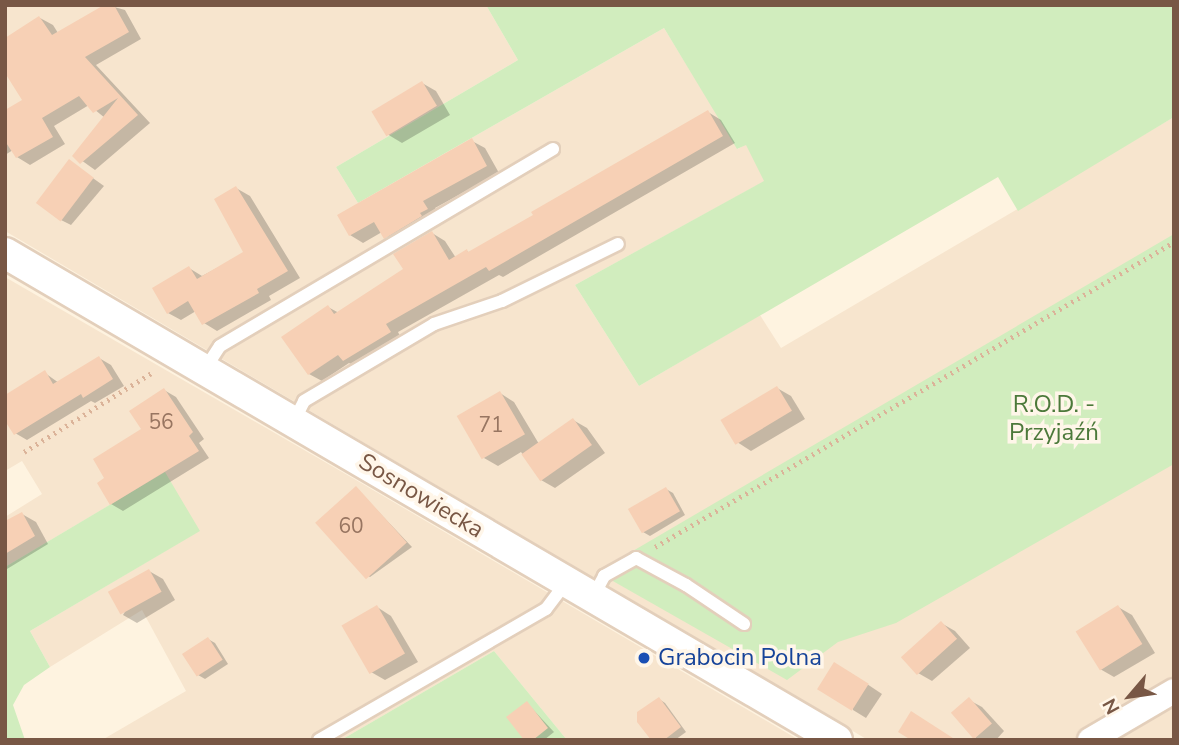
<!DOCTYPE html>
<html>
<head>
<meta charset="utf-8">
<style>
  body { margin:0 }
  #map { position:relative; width:1179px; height:745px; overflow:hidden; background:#fef3e0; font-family:"Nunito Sans",sans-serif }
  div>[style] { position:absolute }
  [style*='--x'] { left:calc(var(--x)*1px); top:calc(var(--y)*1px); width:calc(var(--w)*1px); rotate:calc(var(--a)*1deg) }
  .residential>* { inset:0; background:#f7e5ce }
  .green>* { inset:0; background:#d1edbe }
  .shadow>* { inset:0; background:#0003 }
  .building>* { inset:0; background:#f7d0b5; transform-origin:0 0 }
  .path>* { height:4.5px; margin-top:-2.25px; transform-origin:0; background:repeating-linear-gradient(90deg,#dbb399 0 2px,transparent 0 7px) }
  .roads { filter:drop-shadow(2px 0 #e3cfbb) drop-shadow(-2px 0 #e3cfbb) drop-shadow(0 2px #e3cfbb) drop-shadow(0 -2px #e3cfbb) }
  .service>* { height:12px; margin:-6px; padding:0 6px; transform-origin:6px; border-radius:6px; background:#fff }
  .minor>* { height:24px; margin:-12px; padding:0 12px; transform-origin:12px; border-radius:12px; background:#fff }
  .tertiary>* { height:30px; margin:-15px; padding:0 15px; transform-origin:15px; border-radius:15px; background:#fff }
  .dots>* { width:19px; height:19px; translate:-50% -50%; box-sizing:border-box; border:4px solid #fff6e9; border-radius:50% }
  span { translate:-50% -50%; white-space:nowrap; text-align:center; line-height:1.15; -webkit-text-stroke:7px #fff6e9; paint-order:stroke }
  .number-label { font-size:21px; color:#987561 }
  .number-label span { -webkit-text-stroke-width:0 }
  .park-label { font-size:24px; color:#4c793a }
  .street-label { font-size:24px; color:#785745 }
  .transit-label { font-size:24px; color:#164399 }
  .left { translate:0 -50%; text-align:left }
  .frame { position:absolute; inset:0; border:7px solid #785745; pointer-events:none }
  .north { position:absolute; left:1095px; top:661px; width:70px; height:70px; -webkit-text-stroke:5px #fff6e9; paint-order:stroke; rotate:241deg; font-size:19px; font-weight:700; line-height:28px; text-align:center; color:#785745 }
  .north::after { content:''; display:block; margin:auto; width:24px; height:32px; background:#785745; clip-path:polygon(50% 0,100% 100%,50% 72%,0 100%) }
</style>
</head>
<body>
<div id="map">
  <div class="residential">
    <div style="clip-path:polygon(5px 5px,486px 5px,518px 60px,336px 167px,358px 203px,664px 28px,738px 149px,746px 144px,765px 181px,575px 285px,639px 386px,760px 315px,781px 348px,1174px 117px,1174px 740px,868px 740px,5px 231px)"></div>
    <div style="clip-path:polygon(5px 277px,356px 480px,799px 740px,567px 740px,494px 651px,341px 740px,102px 740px,186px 691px,142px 610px,50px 667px,30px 631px,199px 531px,164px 473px,5px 567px,5px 517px,42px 494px,22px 461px,5px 471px)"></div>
  </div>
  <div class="green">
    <div style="clip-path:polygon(486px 5px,1174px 5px,1174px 117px,1018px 211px,998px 177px,639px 386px,575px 285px,764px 181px,746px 145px,737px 149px,664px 28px,358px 203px,336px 167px,518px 60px)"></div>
    <div style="clip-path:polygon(1174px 234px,1174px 464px,896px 623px,838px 642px,787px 680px,597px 572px)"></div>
    <div style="clip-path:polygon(165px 472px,200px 531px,30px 631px,50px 667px,24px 685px,13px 705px,25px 740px,5px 740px,5px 567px)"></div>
    <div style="clip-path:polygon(494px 651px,567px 740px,341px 740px)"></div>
  </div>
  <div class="shadow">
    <div style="clip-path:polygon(107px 5px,125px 10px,141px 39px,96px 65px,150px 123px,95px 170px,74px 155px,105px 118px,89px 105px,54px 126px,65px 144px,30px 165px,17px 157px,13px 150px,5px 155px,5px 112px,24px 100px,40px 18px,53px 25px,58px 33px)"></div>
    <div style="clip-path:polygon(422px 83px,436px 91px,450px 115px,402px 143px,387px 134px)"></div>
    <div style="clip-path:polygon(708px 112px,721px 120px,735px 143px,503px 277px,499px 275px,398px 332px,402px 340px,357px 367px,349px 363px,322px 381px,309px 374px,328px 307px,339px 313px,406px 270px,432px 233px,445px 241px,456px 258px,467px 251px,470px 253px)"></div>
    <div style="clip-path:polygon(472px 141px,485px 148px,499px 173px,435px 208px,440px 216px,398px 245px,382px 232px,363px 243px,350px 235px,340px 216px)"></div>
    <div style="clip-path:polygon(69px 161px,104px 186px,71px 225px,59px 219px)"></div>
    <div style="clip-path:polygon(236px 188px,250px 196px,300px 278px,269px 296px,271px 300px,217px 331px,204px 323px,196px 311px,181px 320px,168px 313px,189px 268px,202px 276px,245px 253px)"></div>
    <div style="clip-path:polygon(99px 358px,111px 365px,124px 386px,95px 403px,91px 401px,27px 440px,15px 433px,45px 373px,59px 383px)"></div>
    <div style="clip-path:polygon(777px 388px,791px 396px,805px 419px,751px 451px,737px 442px)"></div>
    <div style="clip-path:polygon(164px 390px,176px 397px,204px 439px,199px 443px,209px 458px,123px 511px,111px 504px,107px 479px,144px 430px)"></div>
    <div style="clip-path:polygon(500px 393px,514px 402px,539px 444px,573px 420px,587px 428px,605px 453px,555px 488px,541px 480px,521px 452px,498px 466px,484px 458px)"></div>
    <div style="clip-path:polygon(356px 488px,412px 547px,370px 577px,363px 573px)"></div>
    <div style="clip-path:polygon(666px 489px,673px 493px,685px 515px,650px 536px,643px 532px)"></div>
    <div style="clip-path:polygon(22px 514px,36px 522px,48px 544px,7px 569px,5px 523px)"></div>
    <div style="clip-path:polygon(149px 571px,163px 579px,175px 600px,137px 623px,123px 615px)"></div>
    <div style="clip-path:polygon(377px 607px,391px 616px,418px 662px,385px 680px,371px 672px)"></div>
    <div style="clip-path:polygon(1118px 607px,1132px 615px,1155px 653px,1114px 677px,1100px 669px)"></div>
    <div style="clip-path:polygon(941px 623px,955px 631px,970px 648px,932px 681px,918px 673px)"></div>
    <div style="clip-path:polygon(208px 639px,215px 643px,228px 664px,205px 679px,198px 675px)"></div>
    <div style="clip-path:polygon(849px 672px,882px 694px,866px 718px,853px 710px)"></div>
    <div style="clip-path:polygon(659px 699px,665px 703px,686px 732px,675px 740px,653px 740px)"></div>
    <div style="clip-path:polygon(969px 700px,982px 707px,1004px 731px,996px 740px,976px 739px)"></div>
    <div style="clip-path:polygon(527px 703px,554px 732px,544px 740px,526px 740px)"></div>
  </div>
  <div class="building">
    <div style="clip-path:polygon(104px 5px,114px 5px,129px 32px,85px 57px,138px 115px,80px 164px,72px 156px,118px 98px,93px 113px,79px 96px,42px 118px,53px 137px,16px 158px,5px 141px,5px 110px,22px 100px,5px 73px,5px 38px,39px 16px,52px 35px)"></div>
    <div style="left:422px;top:81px;width:29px;height:59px;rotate:59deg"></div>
    <div style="clip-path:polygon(708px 110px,723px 136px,489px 271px,486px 267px,386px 324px,391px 332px,343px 361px,338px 355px,308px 375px,281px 337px,328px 305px,334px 314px,403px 269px,393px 254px,432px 231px,449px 260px,467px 249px,468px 252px,533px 215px,531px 212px)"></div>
    <div style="clip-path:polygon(472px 138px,487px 166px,423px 201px,428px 209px,420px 213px,422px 216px,384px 239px,374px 222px,349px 236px,337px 215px)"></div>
    <div style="left:69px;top:159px;width:31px;height:55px;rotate:37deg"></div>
    <div style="clip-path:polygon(236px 186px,288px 271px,257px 289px,259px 293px,202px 325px,188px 301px,167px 314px,152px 288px,189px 266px,197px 279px,243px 252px,214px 199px)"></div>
    <div style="clip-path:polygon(99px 356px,113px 379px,83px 398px,81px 394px,14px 435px,5px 421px,5px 395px,45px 370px,53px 384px)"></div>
    <div style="left:777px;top:386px;width:29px;height:66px;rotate:59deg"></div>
    <div style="clip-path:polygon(164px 388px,193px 432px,189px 436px,199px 451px,110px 505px,97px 483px,104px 478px,93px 459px,141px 429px,129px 411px)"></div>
    <div style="left:500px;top:391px;width:50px;height:50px;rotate:60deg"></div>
    <div style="left:573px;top:418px;width:33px;height:63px;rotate:55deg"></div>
    <div style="left:356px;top:486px;width:76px;height:55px;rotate:48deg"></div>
    <div style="left:666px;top:487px;width:28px;height:44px;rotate:60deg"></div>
    <div style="clip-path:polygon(22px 512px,35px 536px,5px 554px,5px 521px)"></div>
    <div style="left:149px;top:569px;width:26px;height:47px;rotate:61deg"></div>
    <div style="left:377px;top:605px;width:56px;height:41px;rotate:60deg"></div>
    <div style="left:1118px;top:605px;width:46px;height:50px;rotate:58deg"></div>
    <div style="left:941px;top:621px;width:24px;height:54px;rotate:48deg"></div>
    <div style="left:208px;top:637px;width:27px;height:31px;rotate:57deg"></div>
    <div style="left:834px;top:662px;width:41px;height:32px;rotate:32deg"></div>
    <div style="clip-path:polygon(659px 697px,681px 727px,664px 740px,651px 740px,637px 722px,637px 712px)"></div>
    <div style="left:969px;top:697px;width:35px;height:24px;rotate:49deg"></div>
    <div style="clip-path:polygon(527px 701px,548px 728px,533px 740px,524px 740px,506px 717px)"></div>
    <div style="clip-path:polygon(911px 711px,956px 740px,911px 740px,898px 732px)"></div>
  </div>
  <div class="path">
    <div style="--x:24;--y:452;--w:152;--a:-31.8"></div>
    <div style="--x:655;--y:547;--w:602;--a:-30.44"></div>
  </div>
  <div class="roads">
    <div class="service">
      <div style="--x:205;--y:369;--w:27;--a:-57"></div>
      <div style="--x:220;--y:346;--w:387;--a:-30.6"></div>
      <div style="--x:294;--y:421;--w:22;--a:-63"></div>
      <div style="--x:304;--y:401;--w:151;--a:-30.6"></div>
      <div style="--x:434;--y:324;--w:72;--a:-18.7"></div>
      <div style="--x:502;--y:301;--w:129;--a:-26.2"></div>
      <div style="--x:593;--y:597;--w:24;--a:-62"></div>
      <div style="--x:604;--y:576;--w:37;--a:-29"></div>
      <div style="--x:636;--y:558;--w:57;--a:28.4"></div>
      <div style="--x:686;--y:585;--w:70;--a:33.9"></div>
      <div style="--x:319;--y:740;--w:262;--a:-30"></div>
      <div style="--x:546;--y:609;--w:34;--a:-53"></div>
    </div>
    <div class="minor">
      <div style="--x:1090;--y:740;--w:97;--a:-30.3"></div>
    </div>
    <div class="tertiary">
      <div style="--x:5;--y:253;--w:964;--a:30.34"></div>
    </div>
  </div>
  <div class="dots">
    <div style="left:644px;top:658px;background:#1a4fb4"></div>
  </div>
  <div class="number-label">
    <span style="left:161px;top:422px">56</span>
    <span style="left:491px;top:425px">71</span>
    <span style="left:351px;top:526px">60</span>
  </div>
  <div class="park-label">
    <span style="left:1054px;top:419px">R.O.D. -<br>Przyjaźń</span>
  </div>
  <div class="street-label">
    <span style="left:421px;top:496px;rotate:31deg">Sosnowiecka</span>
  </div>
  <div class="transit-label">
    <span class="left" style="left:658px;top:658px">Grabocin Polna</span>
  </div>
  <div class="frame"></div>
  <div class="north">N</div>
</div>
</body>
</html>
